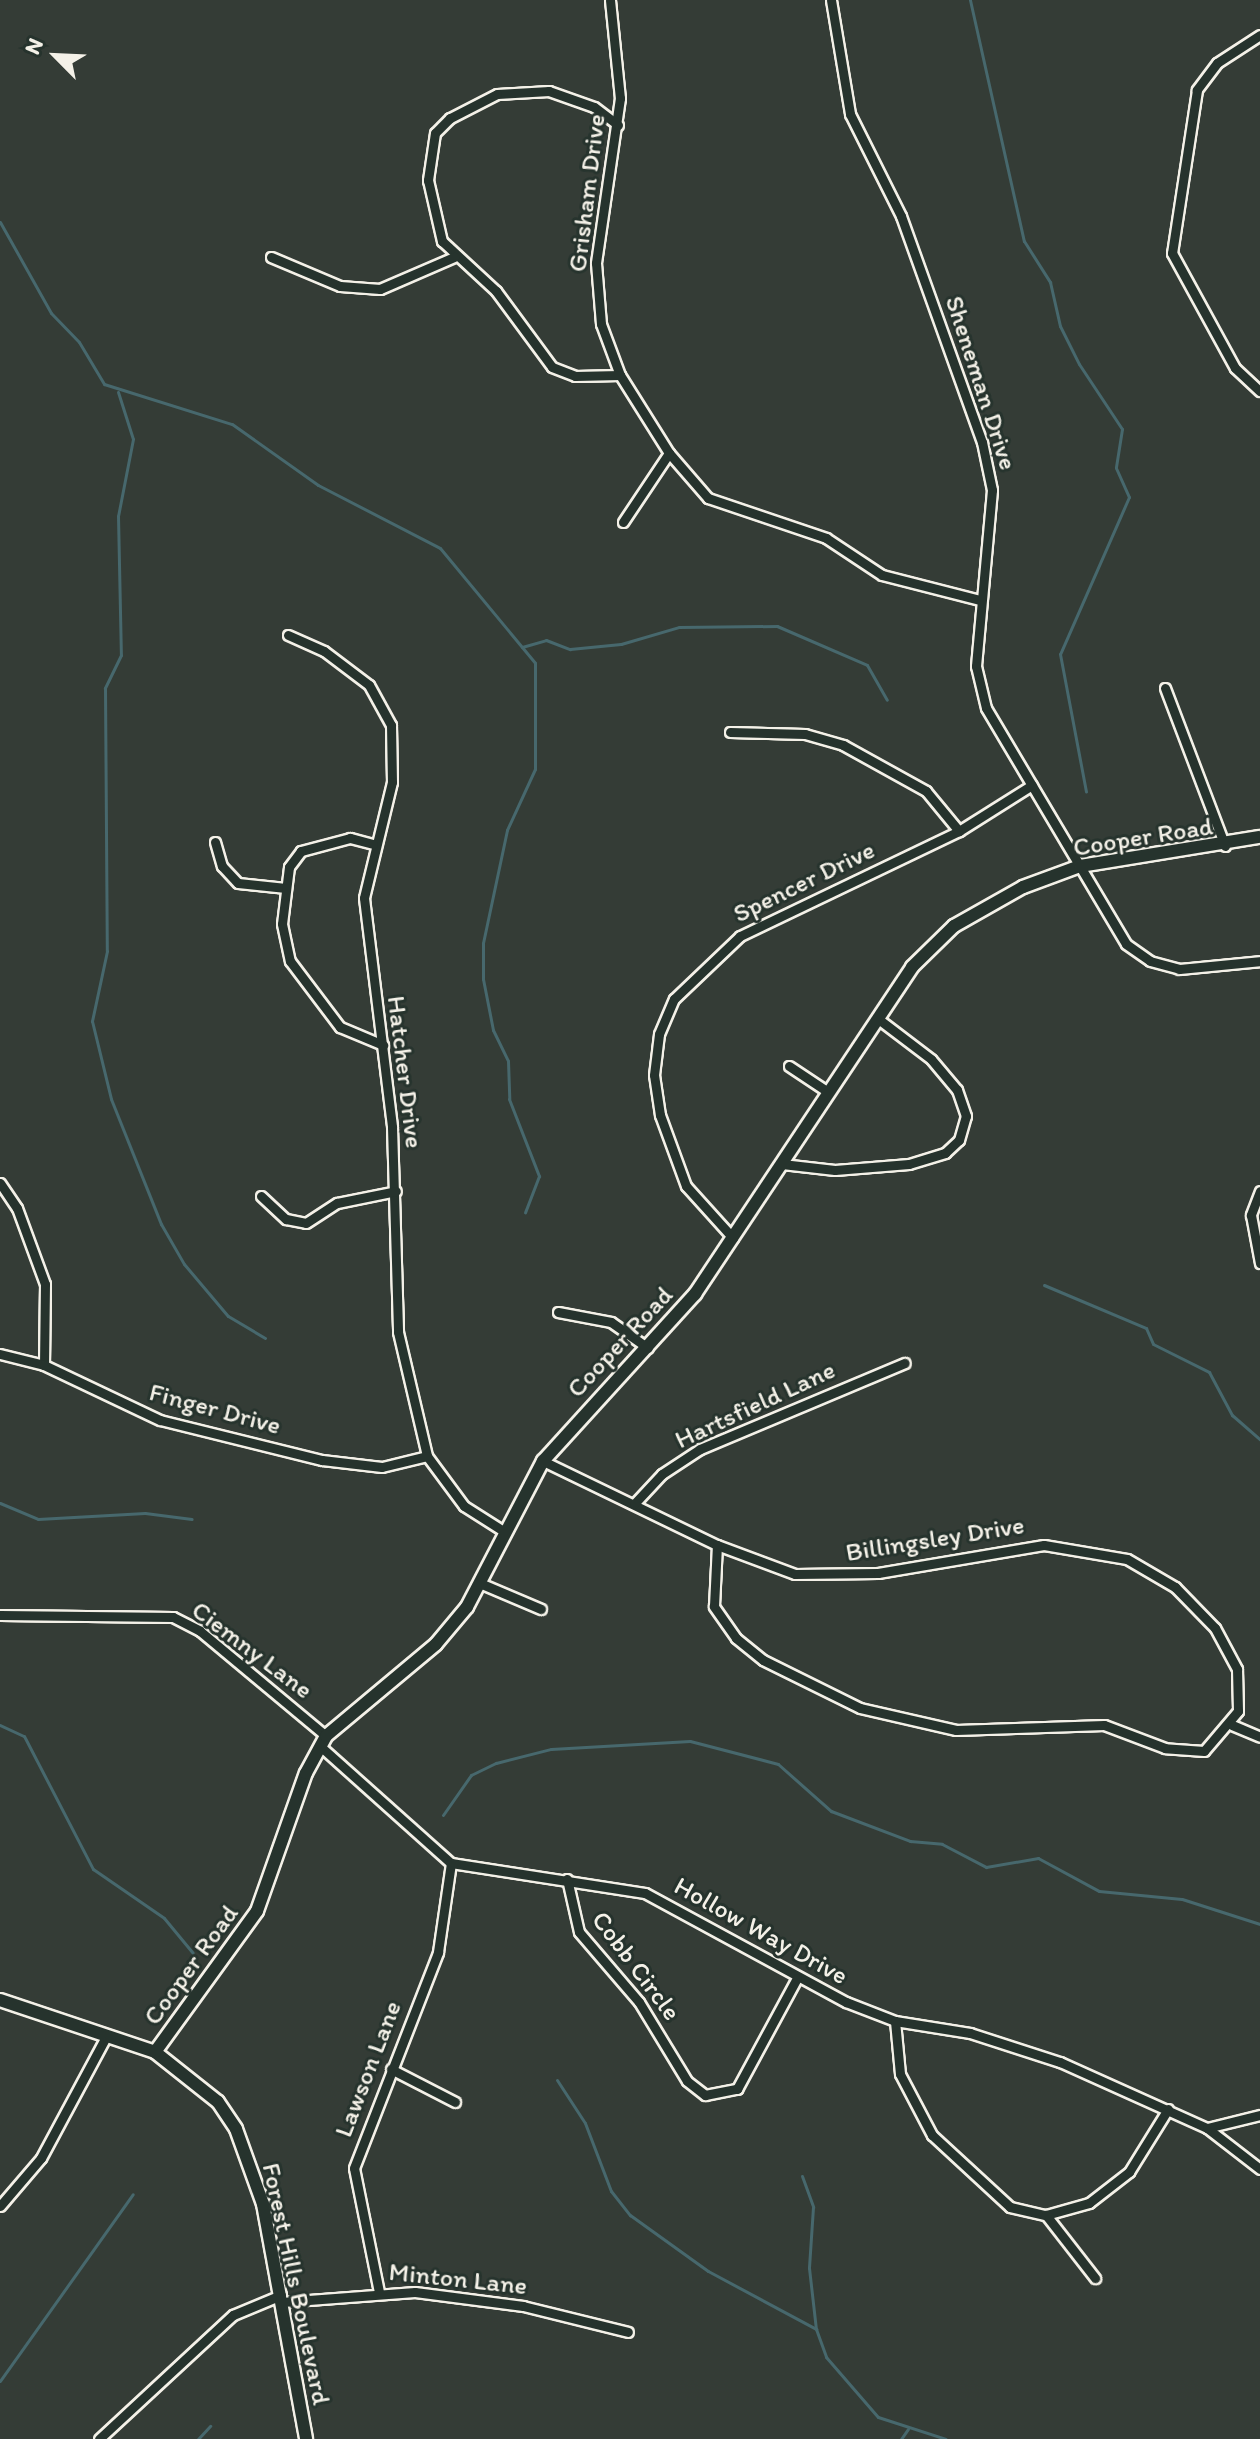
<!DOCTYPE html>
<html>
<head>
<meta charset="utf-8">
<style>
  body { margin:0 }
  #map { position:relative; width:1260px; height:2439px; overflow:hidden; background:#343c36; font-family:Itim,sans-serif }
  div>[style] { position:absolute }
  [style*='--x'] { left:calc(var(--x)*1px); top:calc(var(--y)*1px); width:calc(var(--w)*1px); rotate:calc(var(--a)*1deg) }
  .stream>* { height:3px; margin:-1.5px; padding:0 1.5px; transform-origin:1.5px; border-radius:1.5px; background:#47686d }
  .roads { filter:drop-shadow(2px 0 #f4f1e8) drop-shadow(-2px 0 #f4f1e8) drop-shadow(0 2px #f4f1e8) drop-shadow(0 -2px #f4f1e8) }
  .street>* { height:9px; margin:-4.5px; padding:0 4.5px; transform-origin:4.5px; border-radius:4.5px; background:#26332d }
  .secondary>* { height:12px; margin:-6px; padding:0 6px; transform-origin:6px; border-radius:6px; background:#26332d }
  span { translate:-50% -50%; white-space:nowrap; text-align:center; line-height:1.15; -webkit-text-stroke:6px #26332d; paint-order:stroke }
  .street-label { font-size:26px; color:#f4f1e8 }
  .north { position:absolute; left:16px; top:16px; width:80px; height:80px; -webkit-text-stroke:6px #26332d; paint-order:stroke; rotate:294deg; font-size:22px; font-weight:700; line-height:32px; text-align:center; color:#f4f1e8 }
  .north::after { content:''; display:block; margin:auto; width:28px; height:36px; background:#f4f1e8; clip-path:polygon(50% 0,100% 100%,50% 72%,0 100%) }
</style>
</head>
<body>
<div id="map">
  <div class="stream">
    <div style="--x:970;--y:0;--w:247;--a:77.4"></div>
    <div style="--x:1024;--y:241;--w:49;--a:57.6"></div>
    <div style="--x:1050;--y:282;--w:45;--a:77.2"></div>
    <div style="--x:1060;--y:326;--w:42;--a:63.4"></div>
    <div style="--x:1079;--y:364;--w:78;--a:56.5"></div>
    <div style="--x:1122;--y:429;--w:39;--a:99"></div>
    <div style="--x:1116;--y:468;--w:32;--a:66"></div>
    <div style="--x:1129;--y:497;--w:171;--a:113.7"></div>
    <div style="--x:1060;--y:654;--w:140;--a:79.3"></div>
    <div style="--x:0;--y:222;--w:104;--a:60.7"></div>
    <div style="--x:51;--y:313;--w:40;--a:46"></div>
    <div style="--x:79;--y:342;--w:49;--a:59.2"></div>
    <div style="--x:104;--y:384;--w:134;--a:17.4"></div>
    <div style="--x:232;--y:424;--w:105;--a:35.3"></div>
    <div style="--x:318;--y:485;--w:137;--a:27.3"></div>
    <div style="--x:440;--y:548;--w:149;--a:50.4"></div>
    <div style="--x:535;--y:663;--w:106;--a:90"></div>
    <div style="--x:535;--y:769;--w:67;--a:114.7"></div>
    <div style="--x:507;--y:830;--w:116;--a:102"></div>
    <div style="--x:483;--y:943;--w:36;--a:90"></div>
    <div style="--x:483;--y:979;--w:52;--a:78.9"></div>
    <div style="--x:493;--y:1030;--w:34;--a:64"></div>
    <div style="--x:508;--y:1061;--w:38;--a:88"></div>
    <div style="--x:509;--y:1099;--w:83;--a:68.7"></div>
    <div style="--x:539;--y:1176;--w:39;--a:111"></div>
    <div style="--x:118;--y:392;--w:49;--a:72.3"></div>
    <div style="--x:133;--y:439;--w:78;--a:101"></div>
    <div style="--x:118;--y:516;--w:139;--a:88.8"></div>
    <div style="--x:121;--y:655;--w:37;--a:116"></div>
    <div style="--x:105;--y:688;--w:263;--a:89.6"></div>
    <div style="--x:107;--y:951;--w:72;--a:102.1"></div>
    <div style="--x:92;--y:1021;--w:80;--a:76.3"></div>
    <div style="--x:111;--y:1099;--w:135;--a:68.2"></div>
    <div style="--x:161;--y:1224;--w:46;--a:60.1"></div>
    <div style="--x:184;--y:1264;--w:68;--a:49.8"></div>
    <div style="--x:228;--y:1316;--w:43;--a:30.7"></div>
    <div style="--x:522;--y:647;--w:25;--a:-16"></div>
    <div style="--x:546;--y:640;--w:26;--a:21"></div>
    <div style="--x:570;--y:649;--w:51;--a:-5.6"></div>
    <div style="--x:621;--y:644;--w:60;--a:-16.3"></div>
    <div style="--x:679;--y:627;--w:98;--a:-0.6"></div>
    <div style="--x:777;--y:626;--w:98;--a:23.4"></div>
    <div style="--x:867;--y:665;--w:40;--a:60.3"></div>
    <div style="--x:1044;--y:1285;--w:111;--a:22.9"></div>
    <div style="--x:1146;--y:1328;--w:17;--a:66"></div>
    <div style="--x:1153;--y:1344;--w:63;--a:26.6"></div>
    <div style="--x:1209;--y:1372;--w:49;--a:61.9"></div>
    <div style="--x:1232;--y:1415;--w:37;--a:41"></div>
    <div style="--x:0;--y:1503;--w:41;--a:22.8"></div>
    <div style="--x:38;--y:1519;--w:107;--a:-3.2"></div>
    <div style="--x:145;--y:1513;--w:47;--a:7.3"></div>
    <div style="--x:0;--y:1725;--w:26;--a:25"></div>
    <div style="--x:24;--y:1736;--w:150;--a:62.6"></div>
    <div style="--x:93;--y:1869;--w:86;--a:34.6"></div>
    <div style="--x:164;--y:1918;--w:45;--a:50.4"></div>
    <div style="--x:443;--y:1815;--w:49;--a:-55"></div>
    <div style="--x:471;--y:1775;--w:28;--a:-26"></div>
    <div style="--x:496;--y:1763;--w:57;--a:-14.3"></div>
    <div style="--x:551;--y:1749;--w:139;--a:-3.3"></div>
    <div style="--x:690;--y:1741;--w:91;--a:14.6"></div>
    <div style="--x:778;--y:1764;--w:71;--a:41.6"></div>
    <div style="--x:831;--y:1811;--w:85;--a:20.8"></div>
    <div style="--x:910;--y:1841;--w:32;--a:5"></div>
    <div style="--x:942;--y:1844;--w:50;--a:27.6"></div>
    <div style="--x:986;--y:1867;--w:53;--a:-9.8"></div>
    <div style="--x:1038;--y:1858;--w:69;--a:28.4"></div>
    <div style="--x:1099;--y:1891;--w:83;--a:5.5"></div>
    <div style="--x:1182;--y:1899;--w:82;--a:17.8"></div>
    <div style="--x:557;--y:2080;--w:51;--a:56.9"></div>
    <div style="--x:585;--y:2123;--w:73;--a:69.1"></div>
    <div style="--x:611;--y:2191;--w:31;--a:52"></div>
    <div style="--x:630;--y:2215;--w:96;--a:35.7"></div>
    <div style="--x:708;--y:2271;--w:123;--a:28.2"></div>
    <div style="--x:816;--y:2329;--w:30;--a:70"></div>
    <div style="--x:826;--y:2357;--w:79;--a:49.1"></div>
    <div style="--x:878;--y:2417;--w:71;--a:17.9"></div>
    <div style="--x:802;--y:2176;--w:33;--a:70"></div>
    <div style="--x:813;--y:2207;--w:61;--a:93.8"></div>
    <div style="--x:809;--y:2268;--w:61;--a:83.5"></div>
    <div style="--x:0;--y:2381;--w:229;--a:-54.6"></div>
    <div style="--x:198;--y:2439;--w:18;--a:-47"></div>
    <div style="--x:901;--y:2439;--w:12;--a:-55"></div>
  </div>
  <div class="roads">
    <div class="street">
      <div style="--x:610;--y:0;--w:99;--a:84.2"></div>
      <div style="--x:620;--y:98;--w:167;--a:98.3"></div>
      <div style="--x:596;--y:263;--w:61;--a:85.3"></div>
      <div style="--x:601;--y:324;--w:54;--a:69.6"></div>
      <div style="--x:620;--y:375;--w:92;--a:57.9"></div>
      <div style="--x:669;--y:453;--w:60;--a:49.1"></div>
      <div style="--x:708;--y:498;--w:125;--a:18.7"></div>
      <div style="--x:826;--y:538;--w:67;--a:33.5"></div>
      <div style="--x:882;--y:575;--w:101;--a:14.3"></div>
      <div style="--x:831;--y:0;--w:116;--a:80.5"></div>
      <div style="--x:850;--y:114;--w:114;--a:63.4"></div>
      <div style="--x:901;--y:216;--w:240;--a:70.3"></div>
      <div style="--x:982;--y:442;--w:49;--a:78.2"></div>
      <div style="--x:992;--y:490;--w:177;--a:95.2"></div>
      <div style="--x:976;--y:666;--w:43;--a:76.6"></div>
      <div style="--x:986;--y:708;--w:274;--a:59.3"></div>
      <div style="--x:1126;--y:944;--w:29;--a:35"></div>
      <div style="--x:1150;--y:961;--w:30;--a:15"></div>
      <div style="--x:1179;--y:969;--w:81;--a:-5.6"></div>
      <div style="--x:1260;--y:35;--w:51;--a:146.9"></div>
      <div style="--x:1217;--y:63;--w:34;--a:127"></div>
      <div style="--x:1197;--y:90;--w:165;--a:98.7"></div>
      <div style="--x:1172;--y:253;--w:131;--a:61.3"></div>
      <div style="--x:1235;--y:368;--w:34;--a:43"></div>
      <div style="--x:618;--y:125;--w:30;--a:-143"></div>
      <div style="--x:594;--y:107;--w:48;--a:-160.4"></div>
      <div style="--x:549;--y:91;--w:52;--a:176.7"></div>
      <div style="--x:497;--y:94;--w:53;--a:152.9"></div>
      <div style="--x:450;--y:118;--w:21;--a:135"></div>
      <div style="--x:435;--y:133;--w:48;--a:98.5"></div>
      <div style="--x:428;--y:180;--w:63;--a:77.1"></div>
      <div style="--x:442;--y:241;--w:74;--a:42.8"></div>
      <div style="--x:496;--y:291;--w:94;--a:53.6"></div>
      <div style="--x:552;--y:367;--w:25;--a:21"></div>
      <div style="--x:575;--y:376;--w:45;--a:-1.3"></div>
      <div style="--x:271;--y:257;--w:75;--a:22.8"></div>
      <div style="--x:340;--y:286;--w:40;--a:4.3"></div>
      <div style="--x:380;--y:289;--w:81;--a:-23.4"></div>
      <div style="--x:623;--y:522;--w:83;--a:-56.3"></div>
      <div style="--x:288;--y:635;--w:39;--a:24"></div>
      <div style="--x:324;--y:651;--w:56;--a:37.1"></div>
      <div style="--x:369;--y:685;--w:46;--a:61.2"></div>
      <div style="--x:391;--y:725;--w:57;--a:89"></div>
      <div style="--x:392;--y:782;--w:119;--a:103.6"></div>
      <div style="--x:364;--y:898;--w:231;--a:83"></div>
      <div style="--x:392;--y:1127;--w:205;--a:88.3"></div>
      <div style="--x:398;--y:1332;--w:127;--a:76.8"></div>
      <div style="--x:427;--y:1456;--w:62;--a:53.5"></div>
      <div style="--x:464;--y:1506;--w:49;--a:32.4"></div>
      <div style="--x:1165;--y:688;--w:169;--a:69.2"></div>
      <div style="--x:730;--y:732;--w:75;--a:1.5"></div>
      <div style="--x:805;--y:734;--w:40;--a:16"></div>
      <div style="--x:843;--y:745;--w:95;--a:29"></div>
      <div style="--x:926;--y:791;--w:52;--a:50.5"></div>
      <div style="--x:215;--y:842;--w:25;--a:74"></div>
      <div style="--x:222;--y:866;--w:23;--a:47"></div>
      <div style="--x:238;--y:883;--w:48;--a:5.9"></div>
      <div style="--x:373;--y:844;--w:24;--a:-165"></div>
      <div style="--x:350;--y:838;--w:51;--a:165.1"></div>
      <div style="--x:301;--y:851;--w:20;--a:127"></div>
      <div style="--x:289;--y:867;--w:57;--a:97"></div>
      <div style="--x:282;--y:924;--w:38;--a:78"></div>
      <div style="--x:290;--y:961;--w:83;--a:52.9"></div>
      <div style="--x:340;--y:1027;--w:47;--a:22.7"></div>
      <div style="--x:789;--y:1066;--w:47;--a:33.7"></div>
      <div style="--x:782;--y:1164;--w:53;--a:6.5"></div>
      <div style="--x:835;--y:1170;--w:74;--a:-4.6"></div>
      <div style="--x:909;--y:1164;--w:38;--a:-17"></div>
      <div style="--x:945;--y:1153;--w:19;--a:-43"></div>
      <div style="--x:959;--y:1140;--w:25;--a:-74"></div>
      <div style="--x:966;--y:1116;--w:28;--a:-109"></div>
      <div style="--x:957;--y:1090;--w:40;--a:-130"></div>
      <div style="--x:931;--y:1059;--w:68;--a:-142.8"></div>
      <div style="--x:0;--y:1183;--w:30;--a:56"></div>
      <div style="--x:17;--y:1208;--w:81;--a:69.8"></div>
      <div style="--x:45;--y:1284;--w:81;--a:90.7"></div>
      <div style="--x:1260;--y:1191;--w:26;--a:111"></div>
      <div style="--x:1251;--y:1215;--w:49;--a:79.4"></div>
      <div style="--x:261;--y:1196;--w:34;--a:43"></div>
      <div style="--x:286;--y:1219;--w:20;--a:11"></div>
      <div style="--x:306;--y:1223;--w:37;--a:-33"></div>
      <div style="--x:337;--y:1203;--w:60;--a:-11.5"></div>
      <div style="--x:733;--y:1238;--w:70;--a:-132.1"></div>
      <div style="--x:686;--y:1186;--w:76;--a:-110.1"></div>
      <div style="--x:660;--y:1115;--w:40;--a:-98.5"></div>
      <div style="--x:654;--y:1075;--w:41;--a:-83"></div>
      <div style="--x:659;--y:1034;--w:38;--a:-67"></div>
      <div style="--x:674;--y:999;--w:91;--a:-43.7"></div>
      <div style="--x:740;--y:936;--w:243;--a:-25.6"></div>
      <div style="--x:959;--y:831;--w:86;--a:-32.2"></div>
      <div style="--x:558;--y:1312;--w:54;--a:10.7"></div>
      <div style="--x:611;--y:1322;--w:45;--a:35.1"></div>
      <div style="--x:0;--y:1354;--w:45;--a:14"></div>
      <div style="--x:44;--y:1365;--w:128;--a:25.4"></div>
      <div style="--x:160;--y:1420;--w:167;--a:13.9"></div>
      <div style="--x:322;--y:1460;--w:60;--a:6.7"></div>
      <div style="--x:382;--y:1467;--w:46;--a:-13.7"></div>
      <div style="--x:543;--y:1461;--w:193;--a:25.8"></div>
      <div style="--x:717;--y:1545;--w:83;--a:20.4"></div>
      <div style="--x:795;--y:1574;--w:83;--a:-0.7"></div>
      <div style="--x:878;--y:1573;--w:168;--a:-9.6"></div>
      <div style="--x:1044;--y:1545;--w:84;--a:9.6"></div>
      <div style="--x:1127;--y:1559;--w:56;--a:30.3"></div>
      <div style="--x:1175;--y:1587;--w:57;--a:45.7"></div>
      <div style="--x:1215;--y:1628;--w:47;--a:61.8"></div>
      <div style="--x:1237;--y:1669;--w:42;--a:88.6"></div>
      <div style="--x:1238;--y:1711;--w:52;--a:130.4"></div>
      <div style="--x:1204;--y:1751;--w:39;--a:-176"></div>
      <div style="--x:1165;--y:1748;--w:65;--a:-159.3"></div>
      <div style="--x:1104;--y:1725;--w:148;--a:178.1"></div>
      <div style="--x:956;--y:1730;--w:98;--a:-167.1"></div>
      <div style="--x:860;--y:1708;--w:108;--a:-153.7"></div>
      <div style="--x:763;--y:1660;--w:35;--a:-141"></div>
      <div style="--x:736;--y:1638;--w:39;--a:-125"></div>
      <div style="--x:714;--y:1606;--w:61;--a:-87.2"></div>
      <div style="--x:634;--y:1504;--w:41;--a:-47"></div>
      <div style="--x:662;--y:1474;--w:45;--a:-33.3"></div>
      <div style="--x:700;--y:1449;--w:222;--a:-22.8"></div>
      <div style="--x:482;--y:1584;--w:64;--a:23"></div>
      <div style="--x:0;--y:1615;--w:173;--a:0.7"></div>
      <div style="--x:173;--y:1617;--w:30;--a:27"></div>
      <div style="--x:200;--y:1631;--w:164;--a:39.8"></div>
      <div style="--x:1232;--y:1725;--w:30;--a:23"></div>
      <div style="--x:320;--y:1746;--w:176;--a:41.8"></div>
      <div style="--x:451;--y:1863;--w:196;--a:8.8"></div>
      <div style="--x:645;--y:1893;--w:229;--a:28.5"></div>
      <div style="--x:846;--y:2002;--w:53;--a:21.2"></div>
      <div style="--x:895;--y:2021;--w:76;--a:9.1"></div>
      <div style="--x:970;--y:2033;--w:95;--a:17.9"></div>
      <div style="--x:1060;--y:2062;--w:161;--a:24.2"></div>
      <div style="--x:1207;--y:2128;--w:67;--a:37.7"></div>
      <div style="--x:567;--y:1879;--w:54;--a:77.2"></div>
      <div style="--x:579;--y:1932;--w:92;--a:49.4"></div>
      <div style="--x:639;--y:2002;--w:92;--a:58.7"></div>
      <div style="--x:687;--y:2081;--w:23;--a:38"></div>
      <div style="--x:705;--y:2095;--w:33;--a:-11"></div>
      <div style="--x:737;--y:2089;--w:126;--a:-61.6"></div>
      <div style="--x:895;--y:2021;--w:53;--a:84.6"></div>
      <div style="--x:900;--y:2074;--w:69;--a:62.3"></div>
      <div style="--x:932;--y:2135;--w:106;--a:42.7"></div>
      <div style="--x:1010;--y:2207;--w:37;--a:13"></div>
      <div style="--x:1046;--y:2215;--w:45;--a:-15.6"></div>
      <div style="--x:1089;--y:2203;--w:51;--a:-37.8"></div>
      <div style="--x:1129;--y:2172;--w:74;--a:-58.2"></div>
      <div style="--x:391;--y:2069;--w:72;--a:27.3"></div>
      <div style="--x:1207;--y:2128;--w:55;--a:-13.8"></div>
      <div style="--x:0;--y:2206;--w:63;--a:-49.5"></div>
      <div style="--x:41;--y:2158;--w:140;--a:-61.8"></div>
      <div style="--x:1046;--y:2215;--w:80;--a:52.1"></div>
      <div style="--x:379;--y:2292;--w:126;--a:-101.4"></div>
      <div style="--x:354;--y:2168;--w:232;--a:-68.7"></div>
      <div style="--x:438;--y:1952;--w:90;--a:-81.7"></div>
      <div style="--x:282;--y:2302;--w:133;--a:-4.3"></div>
      <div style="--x:415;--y:2292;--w:109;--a:7.4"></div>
      <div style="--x:523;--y:2306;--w:108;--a:13.9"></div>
      <div style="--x:99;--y:2439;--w:183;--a:-42.8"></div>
      <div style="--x:233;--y:2315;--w:52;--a:-22.6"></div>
    </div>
    <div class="secondary">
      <div style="--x:0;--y:2000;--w:163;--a:18.5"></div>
      <div style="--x:155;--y:2052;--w:80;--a:38.4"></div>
      <div style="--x:218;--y:2102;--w:32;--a:56"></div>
      <div style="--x:236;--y:2129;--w:80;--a:70.2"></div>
      <div style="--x:263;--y:2204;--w:239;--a:79.6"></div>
      <div style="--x:155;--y:2052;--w:174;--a:-54.1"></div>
      <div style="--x:257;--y:1911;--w:146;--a:-70.5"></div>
      <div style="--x:306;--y:1773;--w:42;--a:-61.6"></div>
      <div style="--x:326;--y:1736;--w:143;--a:-39.9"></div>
      <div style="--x:436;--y:1644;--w:48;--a:-50"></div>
      <div style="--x:467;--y:1607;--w:165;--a:-62.5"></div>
      <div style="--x:543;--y:1461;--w:226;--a:-47.7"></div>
      <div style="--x:695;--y:1294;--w:392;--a:-56.4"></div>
      <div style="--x:912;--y:967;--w:59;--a:-44.3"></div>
      <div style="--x:954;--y:926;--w:79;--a:-29.5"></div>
      <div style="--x:1023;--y:887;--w:61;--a:-20.2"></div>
      <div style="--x:1080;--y:866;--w:182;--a:-9.2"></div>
    </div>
  </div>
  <div class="street-label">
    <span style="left:587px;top:193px;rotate:-83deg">Grisham Drive</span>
    <span style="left:981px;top:383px;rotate:72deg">Sheneman Drive</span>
    <span style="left:1143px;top:837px;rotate:-9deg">Cooper Road</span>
    <span style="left:804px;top:882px;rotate:-26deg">Spencer Drive</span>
    <span style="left:405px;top:1072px;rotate:83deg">Hatcher Drive</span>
    <span style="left:620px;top:1342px;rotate:-47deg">Cooper Road</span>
    <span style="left:755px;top:1405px;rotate:-25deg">Hartsfield Lane</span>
    <span style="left:215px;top:1409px;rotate:15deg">Finger Drive</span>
    <span style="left:935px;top:1539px;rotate:-9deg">Billingsley Drive</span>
    <span style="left:252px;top:1650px;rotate:37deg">Ciemny Lane</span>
    <span style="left:761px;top:1931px;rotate:29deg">Hollow Way Drive</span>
    <span style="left:191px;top:1965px;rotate:-54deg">Cooper Road</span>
    <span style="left:636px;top:1966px;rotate:53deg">Cobb Circle</span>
    <span style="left:368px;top:2069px;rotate:-69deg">Lawson Lane</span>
    <span style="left:458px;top:2279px;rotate:6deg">Minton Lane</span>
    <span style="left:296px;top:2284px;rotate:78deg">Forest Hills Boulevard</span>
  </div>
  <div class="north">N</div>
</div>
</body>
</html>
